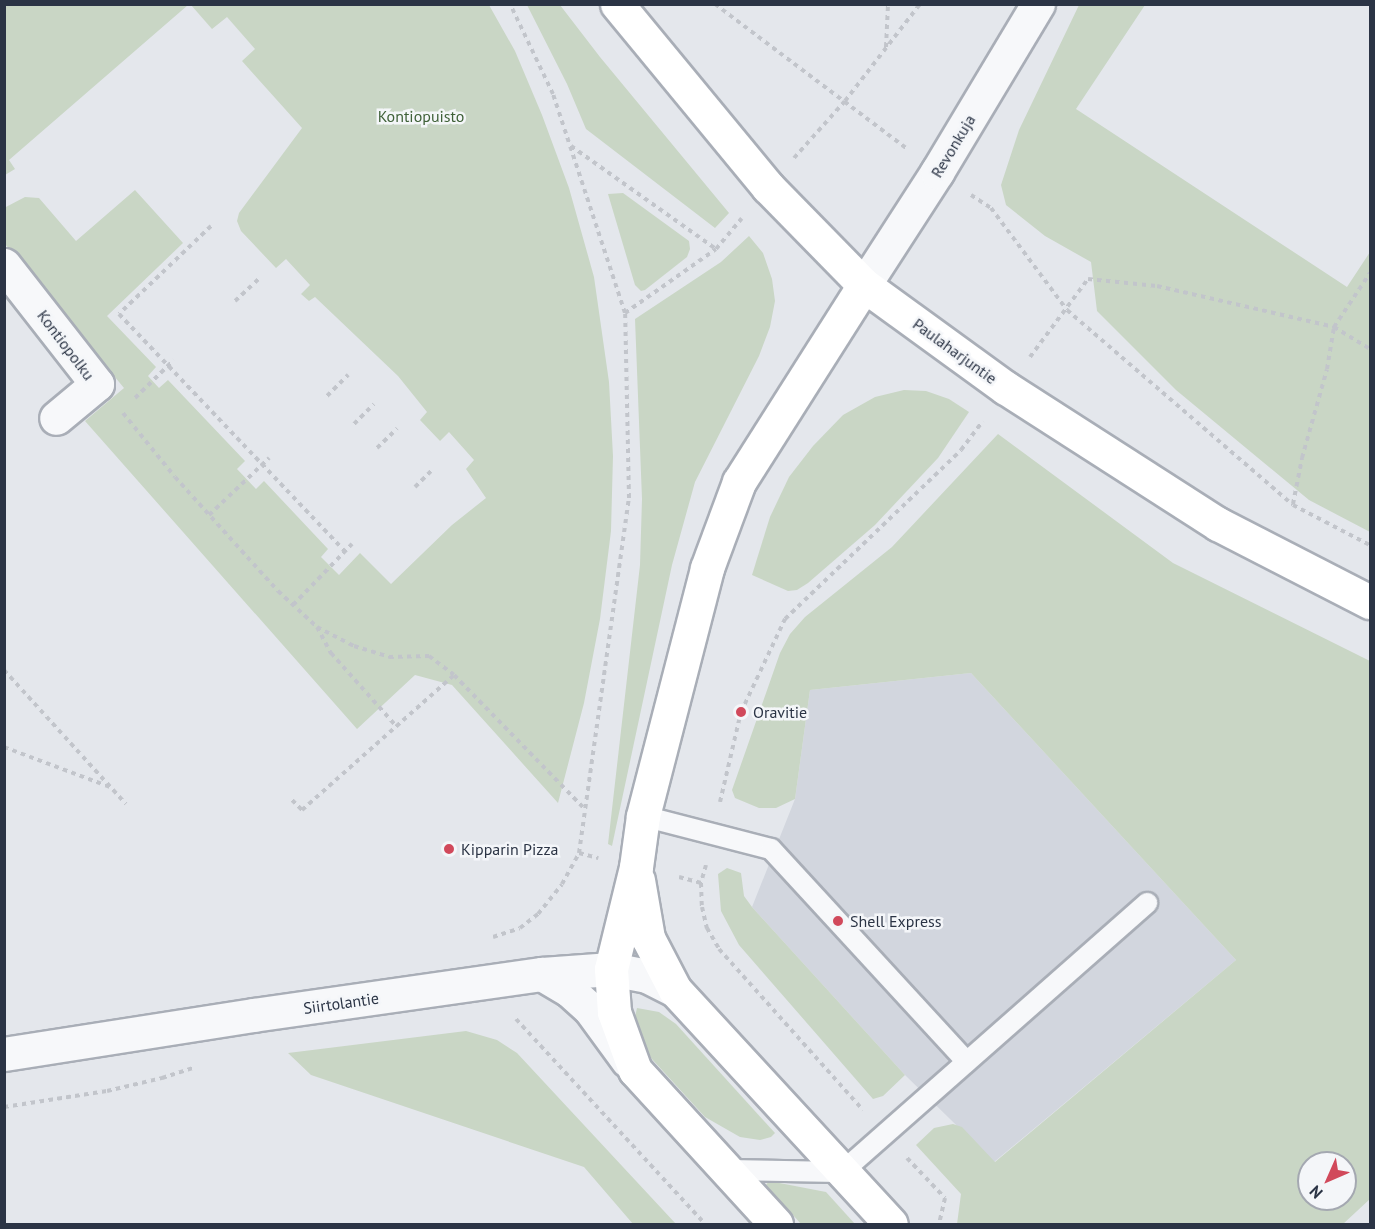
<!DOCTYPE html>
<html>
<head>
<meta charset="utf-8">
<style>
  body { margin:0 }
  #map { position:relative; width:1375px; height:1229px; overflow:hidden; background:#e4e7ec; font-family:"PT Sans",sans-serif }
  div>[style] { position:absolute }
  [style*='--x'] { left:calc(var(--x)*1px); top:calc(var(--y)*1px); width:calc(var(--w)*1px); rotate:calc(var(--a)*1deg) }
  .built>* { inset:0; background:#d2d6de }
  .green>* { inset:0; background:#c9d6c5 }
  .path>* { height:4px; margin-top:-2px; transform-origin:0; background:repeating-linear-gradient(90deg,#c2c5cb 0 4.5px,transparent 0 9px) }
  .roads { filter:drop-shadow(2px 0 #a9aeb7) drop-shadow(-2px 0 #a9aeb7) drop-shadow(0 2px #a9aeb7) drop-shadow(0 -2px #a9aeb7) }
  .lane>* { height:20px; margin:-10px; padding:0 10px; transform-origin:10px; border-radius:10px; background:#f7f8fa }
  .street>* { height:33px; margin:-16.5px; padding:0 16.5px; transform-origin:16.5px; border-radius:16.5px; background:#f7f8fa }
  .secondary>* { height:33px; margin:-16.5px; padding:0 16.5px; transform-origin:16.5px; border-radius:16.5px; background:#fff }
  .dots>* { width:16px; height:16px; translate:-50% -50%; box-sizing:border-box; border:3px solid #f4f6f9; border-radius:50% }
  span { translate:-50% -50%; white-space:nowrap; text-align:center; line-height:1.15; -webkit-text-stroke:5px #f4f6f9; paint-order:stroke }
  .park-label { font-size:16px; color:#3f6138 }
  .street-label { font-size:16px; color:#2b3445 }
  .poi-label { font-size:16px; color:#2b3445 }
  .left { translate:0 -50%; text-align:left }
  .frame { position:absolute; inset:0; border:6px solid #2b3445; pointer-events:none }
  .north { position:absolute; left:1297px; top:1151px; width:60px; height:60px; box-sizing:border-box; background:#f4f6f9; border:2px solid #a4a8b1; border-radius:50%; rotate:225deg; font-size:16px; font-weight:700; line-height:24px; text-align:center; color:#2b3445 }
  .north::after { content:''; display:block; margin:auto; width:21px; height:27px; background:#d1495b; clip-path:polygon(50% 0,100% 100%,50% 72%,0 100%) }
</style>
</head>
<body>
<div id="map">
  <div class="built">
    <div style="clip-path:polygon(971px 673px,1236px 960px,994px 1162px,905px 1075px,752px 907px,795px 799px,810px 690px)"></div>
  </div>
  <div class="green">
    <div style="clip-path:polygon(4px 5px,5px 4px,188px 5px,9px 160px,15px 169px,5px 175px)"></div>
    <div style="clip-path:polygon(191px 5px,489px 5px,515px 51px,542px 115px,569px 188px,594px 277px,609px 382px,613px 456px,611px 531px,600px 619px,584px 703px,558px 803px,452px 685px,415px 675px,357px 729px,85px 421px,124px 388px,5px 244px,4px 208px,25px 197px,39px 198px,76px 241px,135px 190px,183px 243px,107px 316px,156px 367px,148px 376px,159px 388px,168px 380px,245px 461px,237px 469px,256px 489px,264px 481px,328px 549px,321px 557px,339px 575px,360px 553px,391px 584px,452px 525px,486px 498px,466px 469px,474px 460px,449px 432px,440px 441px,420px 420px,427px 412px,398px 376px,315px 297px,309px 301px,301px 294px,310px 285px,286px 259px,276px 268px,241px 231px,237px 221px,239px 213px,302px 128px,242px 61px,255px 49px,227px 17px,212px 29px)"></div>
    <div style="clip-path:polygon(527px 5px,560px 5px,600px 57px,729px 213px,715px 228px,586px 129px,567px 84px)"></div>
    <div style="clip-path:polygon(1079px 5px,1145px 5px,1076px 109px,1347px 287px,1370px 252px,1370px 532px,1309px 500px,1176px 390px,1097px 311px,1091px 262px,1045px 236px,1006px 205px,1001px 185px,1019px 130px)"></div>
    <div style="clip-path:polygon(623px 193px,689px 241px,690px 249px,687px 257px,645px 290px,641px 291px,635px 285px,608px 194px)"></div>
    <div style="clip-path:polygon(749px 236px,763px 253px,772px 279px,775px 301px,770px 327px,759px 356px,695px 482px,672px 565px,612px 846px,608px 844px,640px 565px,642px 499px,635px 319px,721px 262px)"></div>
    <div style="clip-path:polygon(904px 390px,926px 391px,949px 399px,969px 412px,938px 458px,875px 525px,808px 583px,797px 590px,788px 591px,752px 575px,770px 517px,789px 477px,813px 446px,843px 415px,875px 397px)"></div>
    <div style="clip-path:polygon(evenodd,998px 434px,1173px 563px,1370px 661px,1370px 1199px,1343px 1224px,957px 1224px,961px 1194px,916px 1145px,934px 1128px,953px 1124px,962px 1127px,995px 1162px,1236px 960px,971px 673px,810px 690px,795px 799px,776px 808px,759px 808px,735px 798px,732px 790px,780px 653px,790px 634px,805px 617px,892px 547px,998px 434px,1309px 1163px,1345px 1163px,1345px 1199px,1309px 1199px,1309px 1163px)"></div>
    <div style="clip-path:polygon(727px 868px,741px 873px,744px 896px,752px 907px,905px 1075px,883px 1096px,873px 1099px,739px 945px,721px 911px,718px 874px)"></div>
    <div style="clip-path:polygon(637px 1008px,659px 1012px,676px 1024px,775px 1133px,771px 1137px,760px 1140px,740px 1137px,705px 1117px,651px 1058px,641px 1039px,635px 1017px)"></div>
    <div style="clip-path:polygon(466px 1031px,497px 1040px,517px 1053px,676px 1224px,633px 1224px,584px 1167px,311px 1075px,288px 1053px)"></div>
    <div style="clip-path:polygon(769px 1181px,826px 1192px,855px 1224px,801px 1224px,766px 1185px)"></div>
  </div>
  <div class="path">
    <div style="--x:715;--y:4;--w:239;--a:37"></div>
    <div style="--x:886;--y:47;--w:43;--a:-87.3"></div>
    <div style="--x:571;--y:146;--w:178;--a:35.4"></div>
    <div style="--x:794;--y:158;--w:76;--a:-48.2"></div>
    <div style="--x:845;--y:101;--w:123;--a:-52.3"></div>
    <div style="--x:971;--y:195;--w:24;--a:33"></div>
    <div style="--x:991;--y:208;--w:127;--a:53.3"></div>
    <div style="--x:1067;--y:310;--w:298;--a:40.8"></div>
    <div style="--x:1293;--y:505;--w:87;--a:27.5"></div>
    <div style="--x:211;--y:226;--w:127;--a:136.3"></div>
    <div style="--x:119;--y:314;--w:327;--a:46.4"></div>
    <div style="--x:235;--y:301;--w:33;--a:-43"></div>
    <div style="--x:625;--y:313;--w:111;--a:-35.1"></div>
    <div style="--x:716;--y:249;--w:40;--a:-50"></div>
    <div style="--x:1030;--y:357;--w:97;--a:-53.4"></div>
    <div style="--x:1088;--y:279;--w:69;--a:5.8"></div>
    <div style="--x:1157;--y:286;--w:182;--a:13"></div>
    <div style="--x:1334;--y:327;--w:42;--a:31.4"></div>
    <div style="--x:327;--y:396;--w:30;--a:-45"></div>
    <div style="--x:135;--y:398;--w:54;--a:-44.3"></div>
    <div style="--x:123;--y:413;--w:82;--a:50.9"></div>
    <div style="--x:175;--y:477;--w:154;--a:47.9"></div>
    <div style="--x:278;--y:591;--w:53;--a:42.7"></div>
    <div style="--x:317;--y:627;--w:42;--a:27.2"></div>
    <div style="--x:354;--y:646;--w:37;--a:17"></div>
    <div style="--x:389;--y:657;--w:40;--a:-1.4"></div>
    <div style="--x:429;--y:656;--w:31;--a:37"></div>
    <div style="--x:454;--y:675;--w:186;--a:45.7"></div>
    <div style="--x:354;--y:424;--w:28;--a:-45"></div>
    <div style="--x:377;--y:448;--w:28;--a:-44"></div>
    <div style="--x:415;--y:487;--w:25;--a:-45"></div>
    <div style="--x:1293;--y:504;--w:47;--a:-78.9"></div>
    <div style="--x:1302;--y:458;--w:92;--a:-74.3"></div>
    <div style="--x:1327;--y:369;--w:43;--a:-80.5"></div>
    <div style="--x:1334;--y:327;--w:65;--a:-56.3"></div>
    <div style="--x:209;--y:515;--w:83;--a:-43.5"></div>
    <div style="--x:293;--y:605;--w:85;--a:-46"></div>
    <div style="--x:317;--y:627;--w:30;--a:62"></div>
    <div style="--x:331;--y:653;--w:98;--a:48.3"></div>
    <div style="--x:4;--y:670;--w:181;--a:47.7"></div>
    <div style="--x:4;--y:747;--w:113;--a:20.7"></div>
    <div style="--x:292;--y:800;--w:14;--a:45"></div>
    <div style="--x:302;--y:810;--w:203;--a:-41.6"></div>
    <div style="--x:720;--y:802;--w:92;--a:-76.9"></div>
    <div style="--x:741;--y:712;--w:103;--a:-64.7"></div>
    <div style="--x:785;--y:619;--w:244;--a:-43.8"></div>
    <div style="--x:961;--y:450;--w:36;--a:-53"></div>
    <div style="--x:579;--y:853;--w:20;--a:15"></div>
    <div style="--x:706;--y:865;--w:19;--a:106"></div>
    <div style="--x:701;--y:883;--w:24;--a:88"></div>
    <div style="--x:702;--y:907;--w:22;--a:77"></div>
    <div style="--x:707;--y:928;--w:24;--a:60"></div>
    <div style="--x:719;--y:949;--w:216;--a:48.2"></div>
    <div style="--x:679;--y:877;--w:23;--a:15"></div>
    <div style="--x:493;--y:937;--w:28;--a:-18"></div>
    <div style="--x:520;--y:928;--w:23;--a:-38"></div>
    <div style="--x:538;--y:914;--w:38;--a:-51"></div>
    <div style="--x:562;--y:884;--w:35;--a:-61"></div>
    <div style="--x:579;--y:853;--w:359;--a:-82"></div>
    <div style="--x:629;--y:498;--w:185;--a:-91.2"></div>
    <div style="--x:625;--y:313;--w:231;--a:-108.2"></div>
    <div style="--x:553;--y:94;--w:100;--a:-115.5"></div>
    <div style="--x:516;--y:1019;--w:279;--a:47.3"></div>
    <div style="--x:4;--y:1107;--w:104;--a:-8.8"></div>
    <div style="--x:107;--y:1091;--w:57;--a:-13.3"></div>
    <div style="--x:162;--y:1078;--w:32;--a:-18"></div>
    <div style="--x:907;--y:1158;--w:55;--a:46.5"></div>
    <div style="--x:945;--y:1198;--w:27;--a:103"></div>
  </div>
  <div class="roads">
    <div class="lane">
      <div style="--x:643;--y:816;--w:132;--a:14.5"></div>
      <div style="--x:771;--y:849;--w:289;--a:47.4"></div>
      <div style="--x:726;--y:1170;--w:116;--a:1"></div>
      <div style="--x:842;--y:1172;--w:407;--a:-41.4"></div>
    </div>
    <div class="street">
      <div style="--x:4;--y:265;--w:151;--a:52"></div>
      <div style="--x:97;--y:384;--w:53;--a:140.3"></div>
      <div style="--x:864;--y:285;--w:135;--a:-57.1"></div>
      <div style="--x:937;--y:172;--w:196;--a:-59"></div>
      <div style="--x:542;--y:974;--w:31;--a:31"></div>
      <div style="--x:569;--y:990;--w:28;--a:42"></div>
      <div style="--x:590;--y:1009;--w:64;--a:53.8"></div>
      <div style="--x:4;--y:1054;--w:252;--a:-8.9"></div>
      <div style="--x:253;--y:1015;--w:292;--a:-8.1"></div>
      <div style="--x:542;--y:974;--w:69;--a:-4.1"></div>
      <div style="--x:611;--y:969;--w:37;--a:11"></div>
      <div style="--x:647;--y:976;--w:31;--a:27"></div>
    </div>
    <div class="secondary">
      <div style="--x:617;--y:4;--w:237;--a:50.5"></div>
      <div style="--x:768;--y:187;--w:137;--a:45.6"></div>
      <div style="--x:864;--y:285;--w:175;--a:36"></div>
      <div style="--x:1006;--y:388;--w:252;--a:32.7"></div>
      <div style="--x:1218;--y:524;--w:171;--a:27.2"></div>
      <div style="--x:638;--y:880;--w:59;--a:80.2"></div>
      <div style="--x:648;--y:938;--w:59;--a:62.6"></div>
      <div style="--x:675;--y:990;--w:318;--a:47.3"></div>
      <div style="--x:776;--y:1224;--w:209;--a:-132.5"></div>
      <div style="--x:635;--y:1070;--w:62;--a:-109.9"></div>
      <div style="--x:614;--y:1012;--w:43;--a:-94"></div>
      <div style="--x:611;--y:969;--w:105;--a:-76.2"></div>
      <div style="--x:636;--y:867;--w:51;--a:-82.2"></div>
      <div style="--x:643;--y:816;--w:256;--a:-75.5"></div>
      <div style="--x:707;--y:568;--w:92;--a:-69.6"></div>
      <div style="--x:739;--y:482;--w:233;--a:-57.6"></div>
    </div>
  </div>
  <div class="dots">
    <div style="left:741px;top:712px;background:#d1495b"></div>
    <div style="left:449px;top:849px;background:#d1495b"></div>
    <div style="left:838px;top:921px;background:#d1495b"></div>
  </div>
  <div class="park-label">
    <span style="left:421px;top:116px">Kontiopuisto</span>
  </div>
  <div class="street-label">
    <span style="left:953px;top:146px;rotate:-59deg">Revonkuja</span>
    <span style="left:66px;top:345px;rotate:53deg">Kontiopolku</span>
    <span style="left:955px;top:351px;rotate:36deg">Paulaharjuntie</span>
    <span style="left:341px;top:1003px;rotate:-8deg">Siirtolantie</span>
  </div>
  <div class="poi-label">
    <span class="left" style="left:753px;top:712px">Oravitie</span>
    <span class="left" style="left:461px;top:849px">Kipparin Pizza</span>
    <span class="left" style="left:850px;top:921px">Shell Express</span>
  </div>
  <div class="frame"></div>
  <div class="north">N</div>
</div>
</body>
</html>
